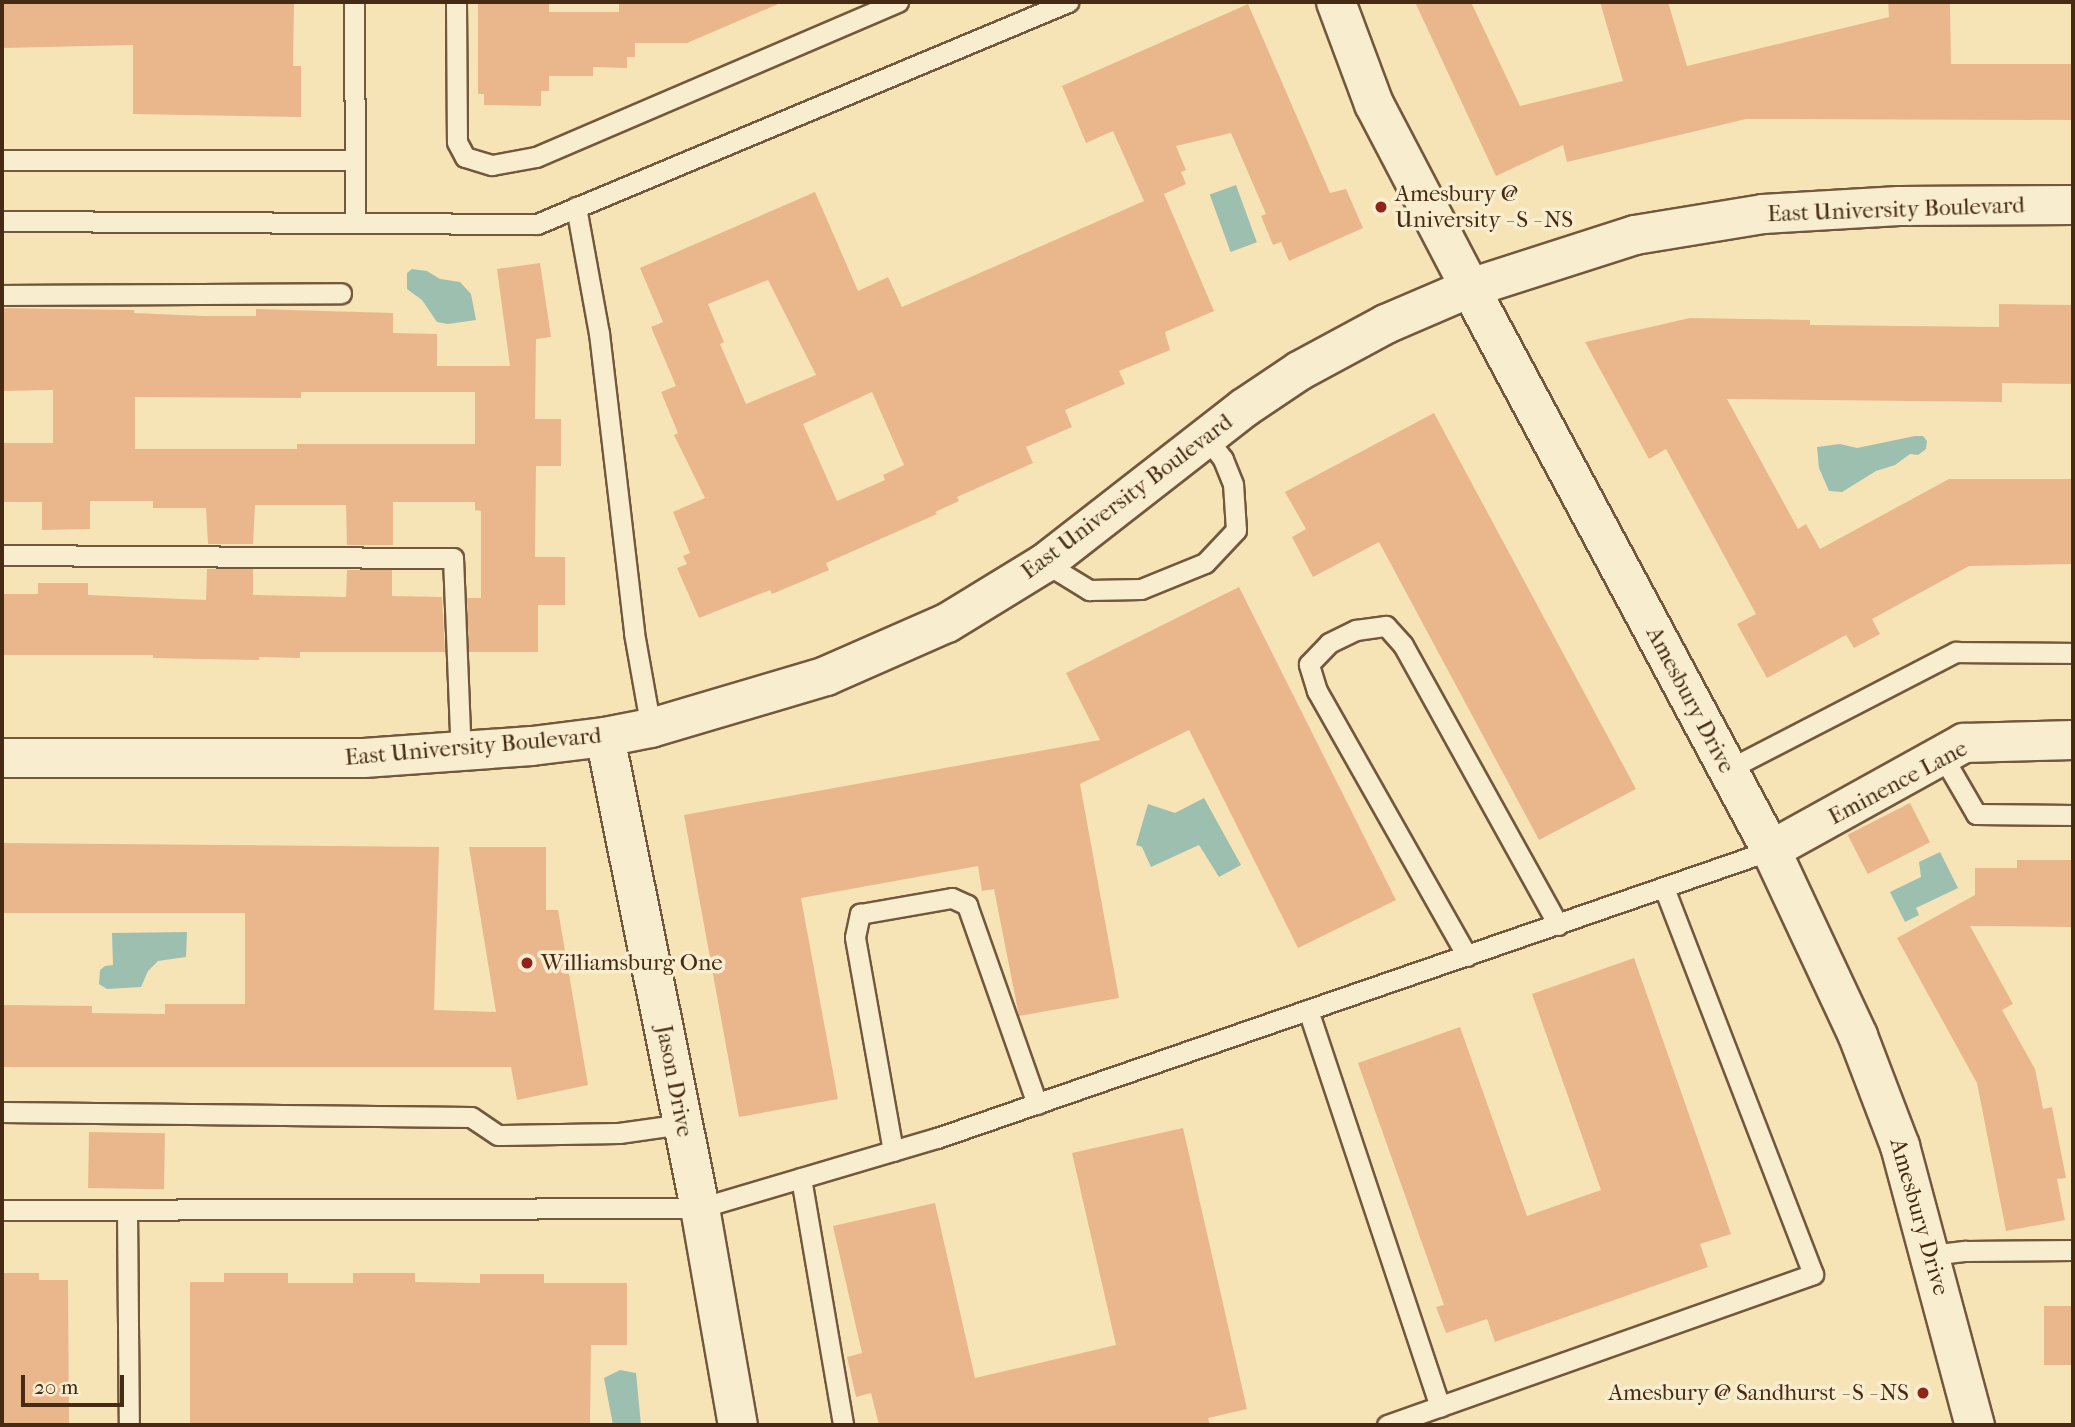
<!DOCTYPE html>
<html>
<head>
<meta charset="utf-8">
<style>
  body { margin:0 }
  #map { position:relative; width:2075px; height:1427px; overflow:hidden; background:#f6e4b7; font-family:"IM FELL French Canon",serif }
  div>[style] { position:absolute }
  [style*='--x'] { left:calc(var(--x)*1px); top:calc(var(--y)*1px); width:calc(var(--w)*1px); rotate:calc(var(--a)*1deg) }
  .water>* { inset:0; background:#9dbfaf; transform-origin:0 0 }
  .building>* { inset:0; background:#eab78d; transform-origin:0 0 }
  .roads { filter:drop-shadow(2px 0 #72583c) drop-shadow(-2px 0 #72583c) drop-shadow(0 2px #72583c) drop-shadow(0 -2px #72583c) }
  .service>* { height:19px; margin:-9.5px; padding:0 9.5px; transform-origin:9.5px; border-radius:9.5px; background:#f9edd0 }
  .minor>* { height:38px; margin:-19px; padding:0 19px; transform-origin:19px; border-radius:19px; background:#f9edd0 }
  .tertiary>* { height:38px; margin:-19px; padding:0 19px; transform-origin:19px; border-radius:19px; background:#f9edd0 }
  .dots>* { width:19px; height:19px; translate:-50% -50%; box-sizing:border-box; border:4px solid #f9edd0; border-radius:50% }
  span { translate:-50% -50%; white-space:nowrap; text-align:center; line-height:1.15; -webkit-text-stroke:7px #f9edd0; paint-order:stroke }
  .poi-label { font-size:23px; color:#462a13 }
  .left { translate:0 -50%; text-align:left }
  .right { translate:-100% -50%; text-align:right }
  .street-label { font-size:23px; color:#462a13 }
  .frame { position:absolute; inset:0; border:4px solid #462a13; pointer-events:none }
  .scale { position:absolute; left:21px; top:1375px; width:103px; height:32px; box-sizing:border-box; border:4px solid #462a13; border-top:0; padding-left:9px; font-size:21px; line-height:24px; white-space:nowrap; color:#462a13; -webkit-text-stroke:5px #f9edd0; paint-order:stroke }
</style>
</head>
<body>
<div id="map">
  <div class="water">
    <div style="left:1236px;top:185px;width:61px;height:28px;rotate:70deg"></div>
    <div style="clip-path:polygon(412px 269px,427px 271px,440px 279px,460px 282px,471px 294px,476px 320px,448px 324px,437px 322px,422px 300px,407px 289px,407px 273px)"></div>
    <div style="clip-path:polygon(1915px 436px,1923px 436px,1927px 441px,1926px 449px,1918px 455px,1910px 454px,1895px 465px,1876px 471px,1842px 492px,1829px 491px,1819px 468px,1817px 447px,1840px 444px,1857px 448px)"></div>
    <div style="clip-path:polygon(1204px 798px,1241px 865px,1219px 877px,1199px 845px,1151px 867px,1142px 847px,1136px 845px,1148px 804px,1175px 813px)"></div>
    <div style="clip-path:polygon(1940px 852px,1958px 888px,1916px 908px,1919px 915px,1905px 922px,1890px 892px,1921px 877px,1919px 862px)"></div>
    <div style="clip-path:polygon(187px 932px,186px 957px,158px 961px,148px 971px,141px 987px,107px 989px,99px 984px,100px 970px,105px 966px,113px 965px,112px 933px)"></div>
    <div style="clip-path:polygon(620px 1370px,636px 1373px,641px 1425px,613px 1425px,604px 1378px)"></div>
  </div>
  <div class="building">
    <div style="clip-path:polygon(2px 2px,294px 2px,293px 66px,301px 66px,301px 117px,133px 114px,133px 45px,2px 48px)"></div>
    <div style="clip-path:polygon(478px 2px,549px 2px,549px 12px,619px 12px,619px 2px,783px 2px,687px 43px,635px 43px,635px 57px,627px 57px,627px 68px,593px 67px,593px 76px,549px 76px,549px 91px,541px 91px,541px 106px,484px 105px,484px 94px,478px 94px)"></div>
    <div style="clip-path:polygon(1415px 2px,1471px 2px,1520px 106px,1623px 81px,1600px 2px,1668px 2px,1687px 66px,1889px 17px,1888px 2px,1950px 2px,1951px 64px,2073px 64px,2073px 120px,1746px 119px,1567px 162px,1563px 145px,1496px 176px)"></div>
    <div style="clip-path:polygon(evenodd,1248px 4px,1330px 193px,1346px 189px,1363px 228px,1289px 261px,1281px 242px,1273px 245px,1261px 216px,1266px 214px,1231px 133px,1176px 146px,1186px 170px,1181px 172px,1186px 184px,1164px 194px,1214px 311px,1165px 332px,1170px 350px,1119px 371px,1125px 384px,1065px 410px,1072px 427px,1026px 447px,1033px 463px,957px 497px,959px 501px,935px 512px,937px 514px,826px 563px,829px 570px,772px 594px,770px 590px,699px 618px,677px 568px,687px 564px,683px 556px,690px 553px,673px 512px,705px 498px,674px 435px,678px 433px,661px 392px,676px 386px,651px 327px,663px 322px,640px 268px,815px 192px,858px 291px,888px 277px,902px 307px,1144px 201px,1113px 131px,1086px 143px,1062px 86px,1248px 4px,768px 280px,816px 375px,746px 404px,720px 344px,724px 342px,708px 304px,768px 280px,1248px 4px,872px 392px,904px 465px,883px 475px,885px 480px,837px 501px,803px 424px,872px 392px)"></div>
    <div style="clip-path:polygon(evenodd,540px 263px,551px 337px,536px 339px,535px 419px,561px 419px,561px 466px,536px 466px,535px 557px,565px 557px,565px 605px,538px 605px,538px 652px,469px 652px,467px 598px,481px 598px,481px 511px,475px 510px,475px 502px,393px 502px,393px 545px,347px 545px,346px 505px,255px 505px,253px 544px,208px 544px,206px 508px,153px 508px,153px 501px,90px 501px,90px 529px,42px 530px,42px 502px,2px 502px,2px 443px,53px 443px,53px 390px,2px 391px,2px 308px,134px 310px,134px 313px,204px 316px,256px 316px,256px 309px,393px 313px,393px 333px,437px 334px,437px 366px,510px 366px,497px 269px,540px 263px,301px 392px,475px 392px,475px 444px,297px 444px,297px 449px,135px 449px,135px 397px,301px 398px,301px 392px)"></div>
    <div style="clip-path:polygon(1999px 304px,2073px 305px,2073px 384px,2002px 383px,2002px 402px,1727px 399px,1798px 529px,1806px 524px,1820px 549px,1949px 479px,2073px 479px,2073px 564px,1969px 566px,1872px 619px,1880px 634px,1854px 648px,1846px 635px,1767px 678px,1737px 624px,1756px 614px,1666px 449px,1649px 459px,1585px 342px,1690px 318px,1810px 320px,1810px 325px,1999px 327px)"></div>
    <div style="clip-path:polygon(1434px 413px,1636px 789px,1539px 840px,1379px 542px,1313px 577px,1292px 537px,1306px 529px,1285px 492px)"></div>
    <div style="clip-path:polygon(207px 569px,253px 569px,253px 595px,346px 597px,347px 570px,392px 570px,392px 596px,442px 597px,445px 652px,300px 652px,300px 658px,259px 657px,259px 660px,153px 658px,153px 655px,2px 655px,2px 594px,38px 594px,38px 583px,88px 583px,88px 595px,206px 600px)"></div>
    <div style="clip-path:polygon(1239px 587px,1396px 900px,1298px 948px,1189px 730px,1080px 784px,1119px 998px,1019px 1016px,994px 889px,982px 891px,978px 866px,801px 898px,838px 1099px,739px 1117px,684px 815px,1100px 740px,1066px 673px)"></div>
    <div style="left:1910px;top:803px;width:44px;height:70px;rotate:63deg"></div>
    <div style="clip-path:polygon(2px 843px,439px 847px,434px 1010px,496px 1012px,469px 847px,546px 847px,546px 910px,558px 910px,588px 1085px,517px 1100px,511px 1067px,2px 1067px,2px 1005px,92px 1006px,92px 1013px,165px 1014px,165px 1004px,245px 1004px,245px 913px,2px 913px)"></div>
    <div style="clip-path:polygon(2017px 860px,2073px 860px,2073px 927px,1970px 926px,2013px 1004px,2002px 1010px,2035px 1069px,2043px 1109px,2052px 1107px,2066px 1178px,2057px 1179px,2065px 1220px,2006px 1231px,1977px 1083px,1897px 938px,1975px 895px,1975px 868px,2017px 868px)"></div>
    <div style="clip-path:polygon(1634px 958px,1731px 1234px,1700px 1244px,1708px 1267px,1495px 1342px,1487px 1319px,1446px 1333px,1436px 1307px,1444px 1305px,1358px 1063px,1460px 1027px,1527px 1216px,1601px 1190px,1532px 994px)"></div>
    <div style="clip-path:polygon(1183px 1128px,1247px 1409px,1208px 1418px,1210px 1425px,879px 1425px,871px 1393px,856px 1397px,847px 1357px,862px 1353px,833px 1226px,935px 1203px,975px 1378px,1116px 1345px,1072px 1153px)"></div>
    <div style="left:89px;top:1132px;width:76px;height:56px;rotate:1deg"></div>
    <div style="clip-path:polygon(2px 1273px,39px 1273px,39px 1280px,68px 1280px,69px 1425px,2px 1425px)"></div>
    <div style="clip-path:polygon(224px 1273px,288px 1273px,288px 1283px,353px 1283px,353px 1273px,415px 1273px,415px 1282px,480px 1283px,480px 1274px,544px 1274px,544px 1283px,627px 1283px,627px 1345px,591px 1345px,590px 1425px,190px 1425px,190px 1282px,224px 1282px)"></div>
    <div style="left:2044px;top:1306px;width:29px;height:59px"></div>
  </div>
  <div class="roads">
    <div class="service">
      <div style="--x:354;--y:2;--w:221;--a:89.7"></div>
      <div style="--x:456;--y:2;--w:140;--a:89.6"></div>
      <div style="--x:457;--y:142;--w:17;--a:62"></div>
      <div style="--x:465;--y:157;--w:28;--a:17"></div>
      <div style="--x:492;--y:165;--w:45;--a:-10.3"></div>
      <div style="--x:536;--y:157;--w:394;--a:-23.2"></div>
      <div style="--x:2;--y:160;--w:353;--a:0"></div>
      <div style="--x:576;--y:207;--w:128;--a:79.7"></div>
      <div style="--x:599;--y:333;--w:302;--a:83.3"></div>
      <div style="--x:634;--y:633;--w:97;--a:79.9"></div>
      <div style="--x:2;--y:221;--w:535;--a:0.32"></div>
      <div style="--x:537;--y:224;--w:576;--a:-22.69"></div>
      <div style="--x:2;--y:295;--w:339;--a:-0.3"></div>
      <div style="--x:2;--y:555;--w:451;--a:0.4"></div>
      <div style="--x:453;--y:558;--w:195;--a:87.7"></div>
      <div style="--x:1045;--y:563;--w:52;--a:31.5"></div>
      <div style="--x:1089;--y:590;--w:52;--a:-1.1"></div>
      <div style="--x:1141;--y:589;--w:69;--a:-22.1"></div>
      <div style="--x:1205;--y:563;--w:45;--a:-46.8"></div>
      <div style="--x:1236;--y:530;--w:46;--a:-93.7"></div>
      <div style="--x:1233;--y:484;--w:27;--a:-112"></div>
      <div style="--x:1223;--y:459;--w:28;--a:-128"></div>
      <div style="--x:1943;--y:757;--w:66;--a:59.9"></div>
      <div style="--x:1976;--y:814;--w:97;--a:0.6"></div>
      <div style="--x:1727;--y:770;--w:258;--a:-27.3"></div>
      <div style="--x:1956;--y:652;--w:117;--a:0.5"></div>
      <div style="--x:1467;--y:956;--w:305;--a:-119.5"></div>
      <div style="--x:1317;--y:691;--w:28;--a:-107"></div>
      <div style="--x:1309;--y:664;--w:29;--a:-46"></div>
      <div style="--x:1329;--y:643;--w:30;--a:-26"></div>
      <div style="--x:1356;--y:630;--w:30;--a:-8"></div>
      <div style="--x:1386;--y:626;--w:25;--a:48"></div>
      <div style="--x:1403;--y:645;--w:320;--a:61"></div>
      <div style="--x:1308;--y:1010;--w:418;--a:71.6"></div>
      <div style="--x:2;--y:1112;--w:469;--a:0.6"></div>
      <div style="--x:471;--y:1117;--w:32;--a:34"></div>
      <div style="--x:498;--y:1135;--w:121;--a:-0.9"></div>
      <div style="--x:619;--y:1133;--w:65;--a:-8"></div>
      <div style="--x:893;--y:1151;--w:217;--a:-100.1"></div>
      <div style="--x:855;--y:937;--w:24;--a:-78"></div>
      <div style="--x:860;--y:914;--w:93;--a:-9.9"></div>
      <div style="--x:952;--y:898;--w:17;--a:25"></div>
      <div style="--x:967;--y:905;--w:211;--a:70.6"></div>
      <div style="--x:801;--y:1178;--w:251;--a:80.3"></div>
      <div style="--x:2;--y:1210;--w:698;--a:-0.16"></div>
      <div style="--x:700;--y:1208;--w:247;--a:-16.5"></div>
      <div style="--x:937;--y:1138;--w:882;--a:-19.05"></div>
      <div style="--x:127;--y:1210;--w:215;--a:89.5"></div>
      <div style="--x:1931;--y:1255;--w:35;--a:-7"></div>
      <div style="--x:1966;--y:1251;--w:107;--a:-0.5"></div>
      <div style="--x:1387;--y:1425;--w:452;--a:-19.5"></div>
      <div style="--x:1813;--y:1274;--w:414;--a:-111.1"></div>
    </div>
    <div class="minor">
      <div style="--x:1336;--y:2;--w:109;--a:69.6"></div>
      <div style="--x:1374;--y:104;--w:208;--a:62.4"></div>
      <div style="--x:1470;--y:288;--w:638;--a:61.83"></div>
      <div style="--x:1771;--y:850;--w:205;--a:64.9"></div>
      <div style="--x:1858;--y:1036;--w:118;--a:69.1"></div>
      <div style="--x:1900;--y:1146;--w:289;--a:75"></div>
      <div style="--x:605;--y:737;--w:480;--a:78.6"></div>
      <div style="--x:700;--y:1208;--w:220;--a:80.1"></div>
      <div style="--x:1771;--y:850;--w:221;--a:-29"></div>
      <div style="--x:1964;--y:743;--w:109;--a:-1.6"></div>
    </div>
    <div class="tertiary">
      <div style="--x:2;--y:758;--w:362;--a:0"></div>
      <div style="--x:364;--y:758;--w:168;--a:-4.1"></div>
      <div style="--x:532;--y:746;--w:74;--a:-7"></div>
      <div style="--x:605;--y:737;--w:47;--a:-11.1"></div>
      <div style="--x:651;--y:728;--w:183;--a:-16.5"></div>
      <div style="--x:826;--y:676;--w:132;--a:-23.7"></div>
      <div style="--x:947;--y:623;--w:115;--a:-31.5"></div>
      <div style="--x:1045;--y:563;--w:252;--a:-37.9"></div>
      <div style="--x:1244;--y:408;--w:66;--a:-33.9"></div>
      <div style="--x:1299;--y:371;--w:99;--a:-28.4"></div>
      <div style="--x:1386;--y:324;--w:91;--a:-23.2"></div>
      <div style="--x:1470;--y:288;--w:173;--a:-17.8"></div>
      <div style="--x:1635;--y:235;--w:130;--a:-9.3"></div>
      <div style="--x:1763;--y:214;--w:136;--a:-3.4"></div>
      <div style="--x:1899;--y:206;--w:174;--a:-0.3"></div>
    </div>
  </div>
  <div class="dots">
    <div style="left:1381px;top:207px;background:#8f2418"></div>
    <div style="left:527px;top:963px;background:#8f2418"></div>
    <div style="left:1923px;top:1393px;background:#8f2418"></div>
  </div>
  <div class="poi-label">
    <span class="left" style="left:1395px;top:207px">Amesbury @<br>University - S - NS</span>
    <span class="left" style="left:541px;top:963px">Williamsburg One</span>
    <span class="right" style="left:1909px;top:1393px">Amesbury @ Sandhurst - S - NS</span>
  </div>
  <div class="street-label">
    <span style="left:1896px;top:210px;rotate:-2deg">East University Boulevard</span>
    <span style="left:1127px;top:497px;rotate:-37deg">East University Boulevard</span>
    <span style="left:1690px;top:700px;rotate:62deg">Amesbury Drive</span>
    <span style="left:473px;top:747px;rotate:-5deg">East University Boulevard</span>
    <span style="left:1898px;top:783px;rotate:-28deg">Eminence Lane</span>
    <span style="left:674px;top:1081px;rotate:79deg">Jason Drive</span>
    <span style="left:1919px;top:1217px;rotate:74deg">Amesbury Drive</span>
  </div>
  <div class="frame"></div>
  <div class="scale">20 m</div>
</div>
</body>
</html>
